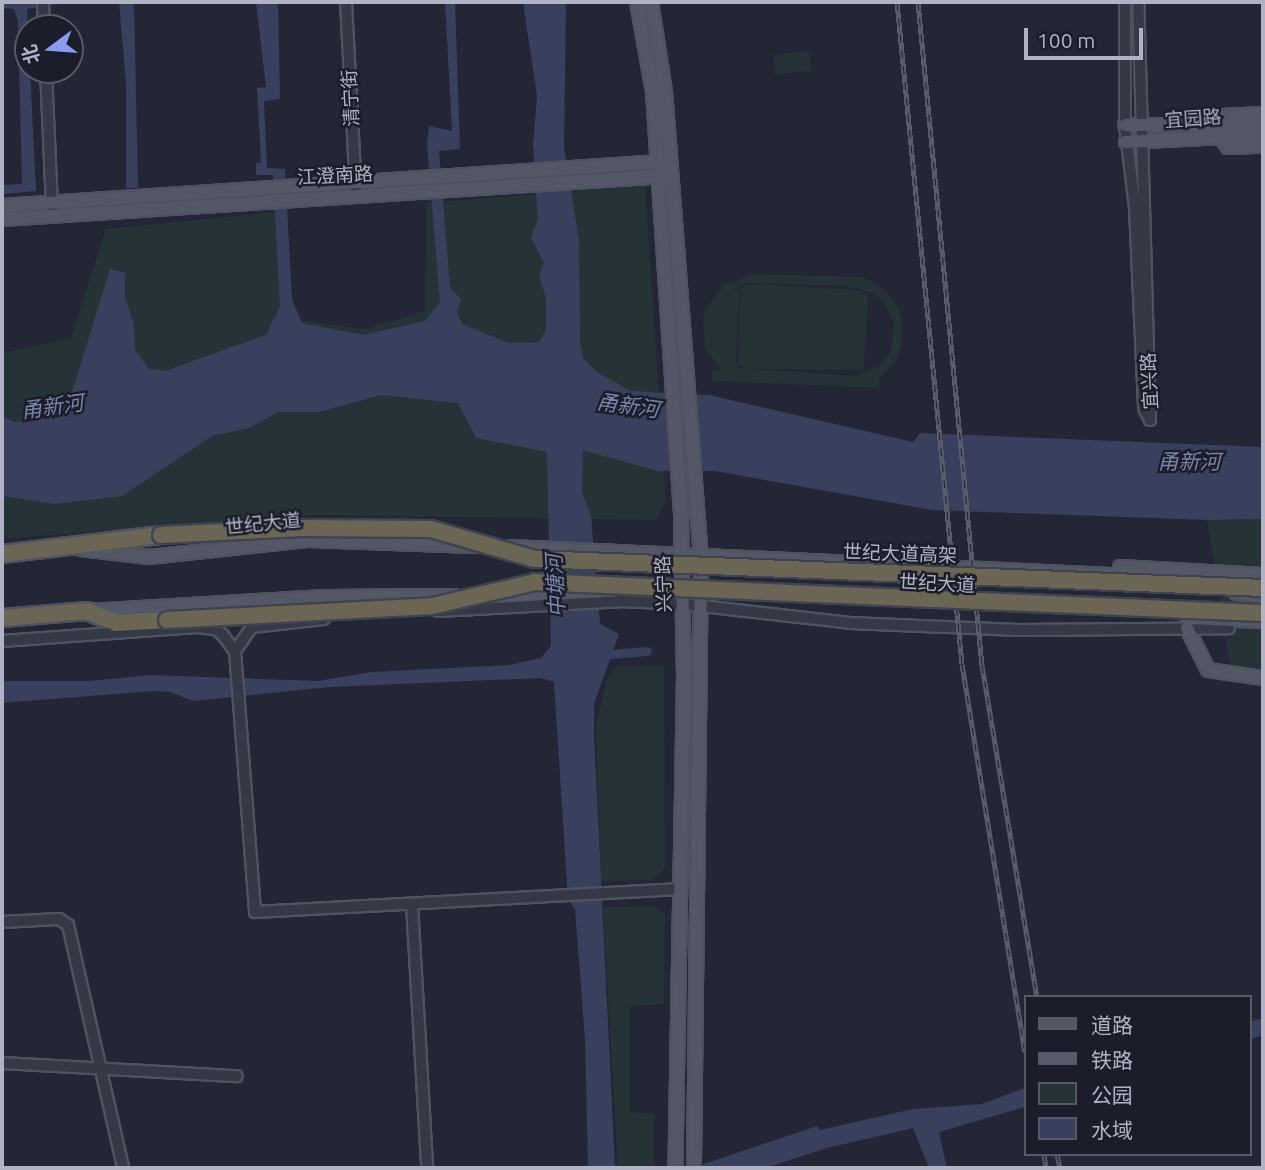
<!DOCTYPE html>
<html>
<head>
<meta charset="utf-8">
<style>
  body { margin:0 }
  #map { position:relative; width:1265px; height:1170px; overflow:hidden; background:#222635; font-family:Ubuntu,"Noto Sans SC",sans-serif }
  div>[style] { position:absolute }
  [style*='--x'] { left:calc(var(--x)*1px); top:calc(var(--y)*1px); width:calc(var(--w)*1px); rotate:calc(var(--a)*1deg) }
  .green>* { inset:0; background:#253337; transform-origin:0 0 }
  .water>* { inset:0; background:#39405d }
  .canal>* { height:9px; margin:-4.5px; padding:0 4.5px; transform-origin:4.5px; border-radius:4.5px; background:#39405d }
  .roads { filter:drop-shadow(2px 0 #4f5361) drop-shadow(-2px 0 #4f5361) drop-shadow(0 2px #4f5361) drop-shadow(0 -2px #4f5361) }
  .minor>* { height:10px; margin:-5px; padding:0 5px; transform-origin:5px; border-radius:5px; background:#353946 }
  .major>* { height:12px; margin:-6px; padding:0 6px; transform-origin:6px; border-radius:6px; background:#535766 }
  .highway>* { height:16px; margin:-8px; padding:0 8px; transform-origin:8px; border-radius:8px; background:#6b6653 }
  .rail>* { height:5px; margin-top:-2.5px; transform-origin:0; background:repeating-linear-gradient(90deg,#1b1e2a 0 8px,#575c6d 0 16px); box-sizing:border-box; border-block:2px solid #575c6d }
  .bridges { filter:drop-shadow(2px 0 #3f4351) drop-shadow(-2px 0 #3f4351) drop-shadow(0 2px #3f4351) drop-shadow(0 -2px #3f4351) }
  .highway-bridge>* { height:16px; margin:-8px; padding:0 8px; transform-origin:8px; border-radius:8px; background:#6b6653 }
  span { translate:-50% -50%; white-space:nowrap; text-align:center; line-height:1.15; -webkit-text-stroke:5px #1b1e2a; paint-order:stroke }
  .street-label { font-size:19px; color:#afb3c3 }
  .water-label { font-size:21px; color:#7a85a9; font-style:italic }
  .frame { position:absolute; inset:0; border:4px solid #afb3c3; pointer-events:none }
  .legend { position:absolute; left:1024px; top:995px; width:228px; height:161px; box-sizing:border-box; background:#1b1e2a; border:2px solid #565a67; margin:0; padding:9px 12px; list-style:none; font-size:21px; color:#afb3c3 }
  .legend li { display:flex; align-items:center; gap:14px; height:35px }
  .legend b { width:35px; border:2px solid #565a67 }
  .north { position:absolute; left:14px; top:14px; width:70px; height:70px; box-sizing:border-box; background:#1b1e2a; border:2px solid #565a67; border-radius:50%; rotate:254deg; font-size:19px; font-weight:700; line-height:28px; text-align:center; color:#afb3c3 }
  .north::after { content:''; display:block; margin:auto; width:24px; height:32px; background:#899dee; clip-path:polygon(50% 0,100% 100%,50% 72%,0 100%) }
  .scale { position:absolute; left:1024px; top:28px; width:119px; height:32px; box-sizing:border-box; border:4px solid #afb3c3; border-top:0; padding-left:9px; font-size:21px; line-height:24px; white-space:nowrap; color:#afb3c3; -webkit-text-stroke:5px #1b1e2a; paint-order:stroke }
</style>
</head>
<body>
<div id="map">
  <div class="green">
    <div style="left:809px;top:51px;width:20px;height:36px;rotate:84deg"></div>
    <div style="clip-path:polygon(645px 185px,666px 500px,656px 520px,314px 515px,2px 539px,2px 353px,71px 338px,106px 229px,276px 212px,290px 319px,364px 329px,425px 311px,426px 203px)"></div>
    <div style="clip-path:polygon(evenodd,752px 274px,862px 277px,884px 289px,898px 307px,903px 331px,898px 358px,880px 377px,879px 388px,712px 381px,713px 370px,721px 370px,705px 348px,703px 314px,723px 286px,752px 274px,746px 283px,847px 286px,873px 293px,884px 303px,894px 323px,891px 351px,878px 367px,856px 376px,739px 368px,730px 362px,736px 365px,739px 288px,726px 294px,746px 283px)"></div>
    <div style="clip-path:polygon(754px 284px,858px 290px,868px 294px,864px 370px,748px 369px,738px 365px,740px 288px)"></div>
    <div style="clip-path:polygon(1263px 519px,1263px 673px,1230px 667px,1207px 520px)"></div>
    <div style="clip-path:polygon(616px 666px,664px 666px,665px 869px,652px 880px,601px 881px,596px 728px,606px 682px)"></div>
    <div style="clip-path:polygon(654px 906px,665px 914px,664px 1004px,630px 1006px,630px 1112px,654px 1114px,654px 1168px,618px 1168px,603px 907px)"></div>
  </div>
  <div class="water">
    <div style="clip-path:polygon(2px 2px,71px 2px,27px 9px,36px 191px,2px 194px,2px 185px,22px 184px,18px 21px,14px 9px,2px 8px)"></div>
    <div style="clip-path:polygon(119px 2px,134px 2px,138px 188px,126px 188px,126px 82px)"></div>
    <div style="clip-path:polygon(256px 2px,278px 2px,280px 99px,264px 101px,267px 168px,285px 169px,292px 299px,302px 323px,363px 335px,425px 321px,440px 302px,427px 144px,429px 126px,452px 131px,445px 2px,455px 2px,460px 149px,439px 151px,450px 288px,461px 299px,457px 313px,462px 324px,509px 343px,539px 342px,546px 331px,546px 298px,539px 276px,544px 262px,531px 238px,538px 219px,533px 144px,537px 96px,523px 2px,566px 2px,564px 147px,579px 241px,580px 342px,583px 358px,597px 372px,630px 391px,709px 395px,913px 442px,920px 433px,1263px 447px,1263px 519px,1207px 520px,932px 510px,715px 471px,657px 471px,583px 450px,582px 492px,591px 516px,600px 624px,619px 634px,594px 704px,594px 735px,615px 1168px,588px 1168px,585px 1039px,575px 909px,568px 900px,554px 682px,541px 678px,330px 687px,193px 701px,170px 692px,153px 691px,2px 703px,2px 682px,7px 681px,89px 681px,150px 675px,318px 681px,372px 672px,509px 665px,541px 658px,551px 646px,547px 452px,476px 438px,458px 403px,381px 395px,319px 412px,278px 412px,249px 428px,212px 436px,122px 496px,55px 504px,2px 496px,2px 417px,15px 422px,48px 418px,68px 405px,110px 269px,125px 273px,125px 297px,134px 324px,135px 350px,149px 369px,165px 371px,266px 335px,280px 307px,273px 175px,256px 175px,256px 163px,261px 163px,257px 88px,266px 87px)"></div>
    <div style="clip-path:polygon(1263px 1018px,1263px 1035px,1249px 1040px,1249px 1022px)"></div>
    <div style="clip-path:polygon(1025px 1088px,1025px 1107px,939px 1132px,947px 1168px,929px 1168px,913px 1128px,827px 1148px,765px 1168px,692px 1168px,817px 1126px,820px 1130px,913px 1109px,982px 1104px)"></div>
  </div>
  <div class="canal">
    <div style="--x:600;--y:655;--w:47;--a:-4.9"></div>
  </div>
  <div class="roads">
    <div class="minor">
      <div style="--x:43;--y:2;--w:26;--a:88"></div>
      <div style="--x:346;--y:2;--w:191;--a:87"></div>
      <div style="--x:1125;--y:2;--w:123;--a:90"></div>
      <div style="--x:1125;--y:125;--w:84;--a:83.1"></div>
      <div style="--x:1135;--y:208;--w:200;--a:87.4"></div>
      <div style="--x:1144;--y:408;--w:13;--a:63"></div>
      <div style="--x:1150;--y:420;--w:418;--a:-91.6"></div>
      <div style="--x:46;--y:70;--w:138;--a:87.5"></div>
      <div style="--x:438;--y:611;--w:182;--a:-3.1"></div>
      <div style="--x:620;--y:601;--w:64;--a:2.7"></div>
      <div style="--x:684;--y:604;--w:167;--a:6.5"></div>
      <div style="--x:850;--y:623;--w:168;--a:2.4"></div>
      <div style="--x:1018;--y:630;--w:211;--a:-0.5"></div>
      <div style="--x:2;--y:641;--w:195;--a:-4.1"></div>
      <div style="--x:196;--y:627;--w:19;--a:6"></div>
      <div style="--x:215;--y:629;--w:9;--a:36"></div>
      <div style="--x:222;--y:634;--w:21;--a:53"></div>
      <div style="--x:235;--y:651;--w:262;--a:85.6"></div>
      <div style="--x:255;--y:912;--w:426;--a:-3.1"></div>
      <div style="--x:235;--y:651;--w:29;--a:-55"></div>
      <div style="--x:252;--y:627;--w:72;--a:-6.3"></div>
      <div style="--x:412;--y:904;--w:264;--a:86.7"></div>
      <div style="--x:2;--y:922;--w:57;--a:-3"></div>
      <div style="--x:59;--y:919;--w:11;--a:34"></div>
      <div style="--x:68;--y:925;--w:249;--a:77.2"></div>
      <div style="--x:2;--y:1063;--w:235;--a:3.2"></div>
    </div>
    <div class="major">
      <div style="--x:637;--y:2;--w:91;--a:79.9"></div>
      <div style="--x:653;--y:92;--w:428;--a:86.2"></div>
      <div style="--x:681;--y:519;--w:156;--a:88.9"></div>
      <div style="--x:684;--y:675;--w:493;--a:91"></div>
      <div style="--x:651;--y:2;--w:90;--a:81.1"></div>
      <div style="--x:665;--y:91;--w:466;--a:85.6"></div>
      <div style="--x:701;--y:556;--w:612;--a:90.66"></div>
      <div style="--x:1125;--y:125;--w:138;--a:0"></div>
      <div style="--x:1212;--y:126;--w:14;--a:-45"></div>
      <div style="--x:1222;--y:116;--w:41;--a:-2.8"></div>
      <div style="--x:1220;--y:137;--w:13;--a:51"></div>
      <div style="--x:1228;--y:147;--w:35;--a:-2"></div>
      <div style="--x:1126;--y:142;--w:137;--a:-2.9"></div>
      <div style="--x:2;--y:206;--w:660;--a:-3.82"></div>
      <div style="--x:2;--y:219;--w:664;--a:-3.71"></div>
      <div style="--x:510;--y:547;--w:623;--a:2.67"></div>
      <div style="--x:81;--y:549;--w:68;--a:6.7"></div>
      <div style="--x:149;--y:557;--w:161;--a:-6.1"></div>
      <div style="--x:309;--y:540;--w:166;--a:2.1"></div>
      <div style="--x:1120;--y:567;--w:143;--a:3.2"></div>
      <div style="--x:1236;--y:593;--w:27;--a:8"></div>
      <div style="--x:494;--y:596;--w:105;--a:-2.7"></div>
      <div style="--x:89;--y:611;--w:236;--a:-3.4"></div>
      <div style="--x:325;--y:597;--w:130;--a:-0.4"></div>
      <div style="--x:1187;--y:618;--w:76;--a:2.3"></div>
      <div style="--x:1187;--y:628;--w:47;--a:63.4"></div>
      <div style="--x:1208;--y:670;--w:56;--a:8.3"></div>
    </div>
    <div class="highway">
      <div style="--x:2;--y:554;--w:160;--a:-6.8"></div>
      <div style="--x:2;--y:618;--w:85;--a:-4.7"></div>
      <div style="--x:87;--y:611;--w:31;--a:22"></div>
      <div style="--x:116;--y:623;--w:51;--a:-3.4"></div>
    </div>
  </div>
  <div class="rail">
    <div style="--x:897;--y:2;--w:665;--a:84.39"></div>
    <div style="--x:962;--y:664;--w:393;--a:80.8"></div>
    <div style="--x:918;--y:2;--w:666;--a:84.49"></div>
    <div style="--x:982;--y:665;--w:337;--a:80.6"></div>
    <div style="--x:1044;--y:1154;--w:14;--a:82"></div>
    <div style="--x:1057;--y:1154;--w:14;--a:78"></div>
  </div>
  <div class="bridges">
    <div class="highway-bridge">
      <div style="--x:161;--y:535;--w:140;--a:-2.9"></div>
      <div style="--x:301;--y:528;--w:130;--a:0.4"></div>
      <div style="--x:431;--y:529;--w:108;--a:16.1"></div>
      <div style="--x:535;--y:559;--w:729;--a:2.28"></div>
      <div style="--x:167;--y:620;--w:265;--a:-3"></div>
      <div style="--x:432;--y:606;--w:106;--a:-13.1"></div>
      <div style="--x:535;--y:582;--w:728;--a:2.44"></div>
    </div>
  </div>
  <div class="street-label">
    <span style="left:351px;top:98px;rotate:-93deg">清宁街</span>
    <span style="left:1193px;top:119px;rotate:-4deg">宜园路</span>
    <span style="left:335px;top:176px;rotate:-3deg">江澄南路</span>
    <span style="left:1150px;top:381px;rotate:-93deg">宜兴路</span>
    <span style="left:263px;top:524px;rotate:-6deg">世纪大道</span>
    <span style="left:900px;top:554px;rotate:2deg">世纪大道高架</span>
    <span style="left:664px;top:584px;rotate:-92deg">兴宁路</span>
    <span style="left:937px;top:584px;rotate:3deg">世纪大道</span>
  </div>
  <div class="water-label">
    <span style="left:628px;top:405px;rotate:8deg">甬新河</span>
    <span style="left:52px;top:406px;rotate:-8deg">甬新河</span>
    <span style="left:1189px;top:461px">甬新河</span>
    <span style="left:555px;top:586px;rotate:-93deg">中塘河</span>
  </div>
  <div class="frame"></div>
  <ul class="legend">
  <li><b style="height:9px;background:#535766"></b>道路</li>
  <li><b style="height:9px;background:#575c6d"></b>铁路</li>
  <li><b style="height:19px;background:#253337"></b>公园</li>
  <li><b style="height:19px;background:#39405d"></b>水域</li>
  </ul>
  <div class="north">北</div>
  <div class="scale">100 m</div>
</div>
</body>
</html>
